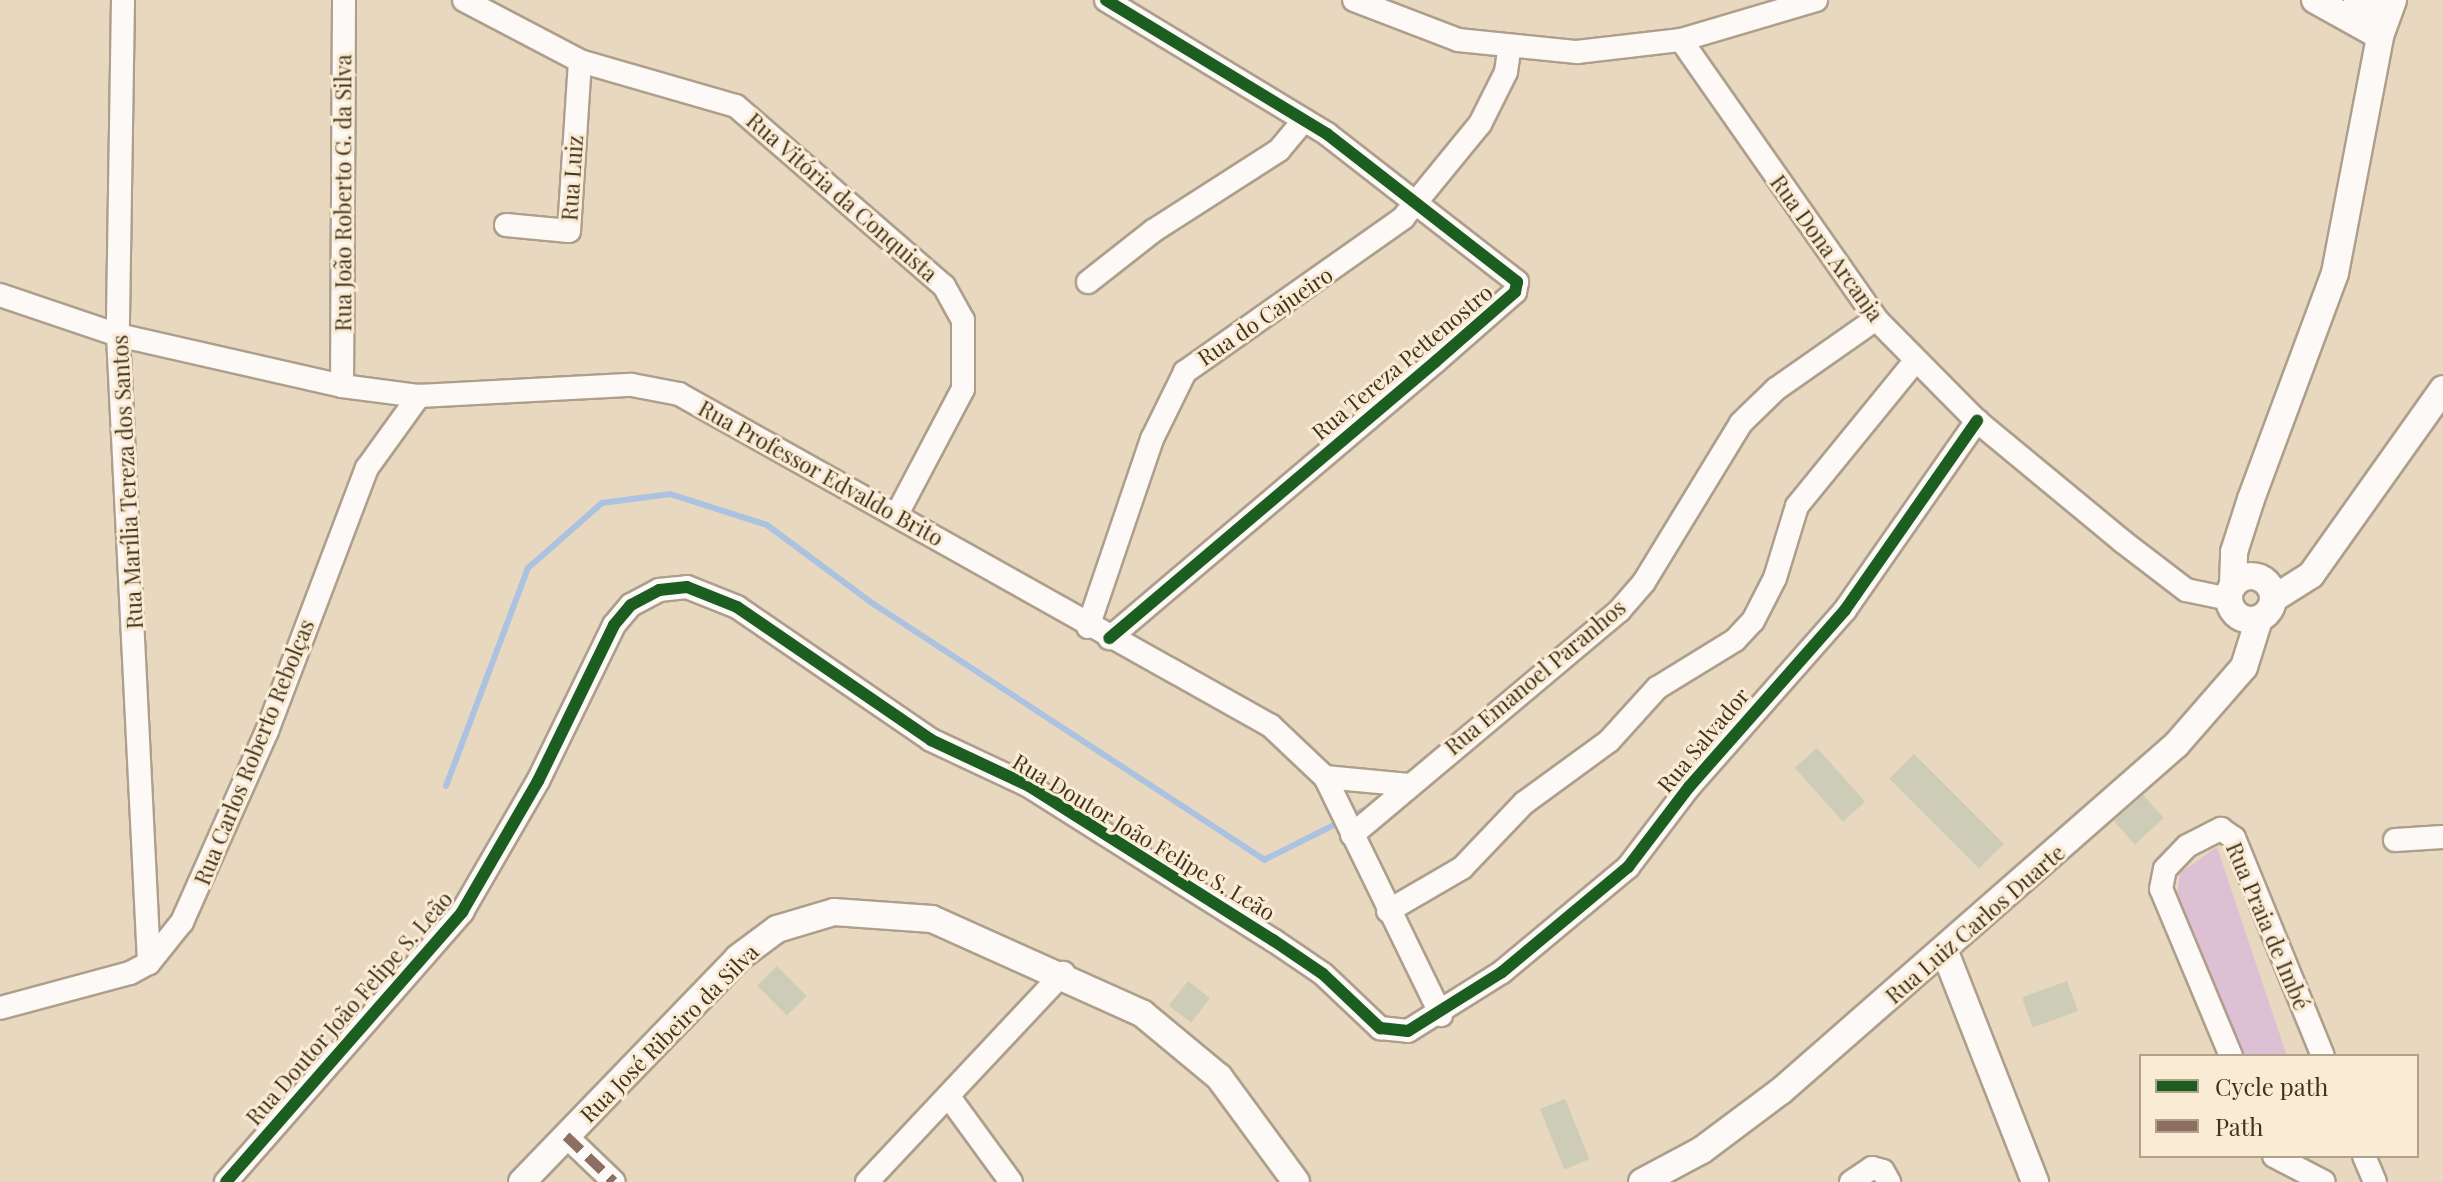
<!DOCTYPE html>
<html>
<head>
<meta charset="utf-8">
<style>
  body { margin:0 }
  #map { position:relative; width:2443px; height:1182px; overflow:hidden; background:#e8d8c0; font-family:"Playfair Display",serif }
  div>[style] { position:absolute }
  [style*='--x'] { left:calc(var(--x)*1px); top:calc(var(--y)*1px); width:calc(var(--w)*1px); rotate:calc(var(--a)*1deg) }
  .green>* { inset:0; background:#dec0d4 }
  .stream>* { height:6px; margin:-3px; padding:0 3px; transform-origin:3px; border-radius:3px; background:#abc2e0 }
  .building>* { inset:0; background:#ccccb7; transform-origin:0 0 }
  .roads { filter:drop-shadow(2px 0 #ad9f8b) drop-shadow(-2px 0 #ad9f8b) drop-shadow(0 2px #ad9f8b) drop-shadow(0 -2px #ad9f8b) }
  .minor>* { height:22px; margin:-11px; padding:0 11px; transform-origin:11px; border-radius:11px; background:#fcf9f6 }
  .tertiary>* { height:26px; margin:-13px; padding:0 13px; transform-origin:13px; border-radius:13px; background:#fcf9f6 }
  .tertiary>.ring { margin:-13px; padding:0; box-sizing:content-box; background:none; border:26px solid #fcf9f6; border-radius:50% }
  .quiet>* { height:10px; margin-top:-5px; transform-origin:0; background:repeating-linear-gradient(90deg,#8d6e63 0 20px,transparent 0 30px) }
  .cycleway>* { height:12px; margin:-6px; padding:0 6px; transform-origin:6px; border-radius:6px; background:#1b5e20 }
  span { translate:-50% -50%; white-space:nowrap; text-align:center; line-height:1.15; -webkit-text-stroke:6px #faebd5; paint-order:stroke }
  .street-label { font-size:22px; color:#42331d }
  .legend { position:absolute; left:2139px; top:1054px; width:280px; height:104px; box-sizing:border-box; background:#faebd5; border:2px solid #b0a18b; margin:0; padding:10px 14px; list-style:none; font-size:24px; color:#42331d }
  .legend li { display:flex; align-items:center; gap:16px; height:40px }
  .legend b { width:40px; border:2px solid #b0a18b }
</style>
</head>
<body>
<div id="map">
  <div class="green">
    <div style="clip-path:polygon(2217px 847px,2287px 1056px,2237px 1056px,2176px 904px,2180px 873px)"></div>
  </div>
  <div class="stream">
    <div style="--x:446;--y:786;--w:233;--a:-69.4"></div>
    <div style="--x:528;--y:568;--w:98;--a:-41.3"></div>
    <div style="--x:602;--y:503;--w:69;--a:-7.5"></div>
    <div style="--x:670;--y:494;--w:102;--a:17.7"></div>
    <div style="--x:767;--y:525;--w:131;--a:36.6"></div>
    <div style="--x:872;--y:603;--w:469;--a:33.2"></div>
    <div style="--x:1264;--y:860;--w:119;--a:-26.6"></div>
  </div>
  <div class="building">
    <div style="left:1817px;top:748px;width:72px;height:30px;rotate:48deg"></div>
    <div style="left:1914px;top:754px;width:127px;height:35px;rotate:45deg"></div>
    <div style="left:2143px;top:795px;width:31px;height:39px;rotate:48deg"></div>
    <div style="left:777px;top:966px;width:42px;height:28px;rotate:45deg"></div>
    <div style="left:1188px;top:981px;width:28px;height:31px;rotate:38deg"></div>
    <div style="left:2067px;top:981px;width:32px;height:48px;rotate:70deg"></div>
    <div style="left:1565px;top:1099px;width:65px;height:27px;rotate:68deg"></div>
  </div>
  <div class="roads">
    <div class="minor">
      <div style="--x:123;--y:0;--w:335;--a:90.9"></div>
      <div style="--x:118;--y:335;--w:629;--a:87.17"></div>
      <div style="--x:464;--y:0;--w:131;--a:27.7"></div>
      <div style="--x:580;--y:61;--w:162;--a:16.1"></div>
      <div style="--x:736;--y:106;--w:275;--a:40.9"></div>
      <div style="--x:944;--y:286;--w:39;--a:61"></div>
      <div style="--x:963;--y:320;--w:69;--a:90"></div>
      <div style="--x:963;--y:389;--w:141;--a:117.8"></div>
      <div style="--x:1106;--y:0;--w:258;--a:31.2"></div>
      <div style="--x:1327;--y:134;--w:241;--a:37.9"></div>
      <div style="--x:1517;--y:282;--w:10;--a:101"></div>
      <div style="--x:1515;--y:292;--w:106;--a:138.8"></div>
      <div style="--x:1435;--y:362;--w:427;--a:139.7"></div>
      <div style="--x:1354;--y:0;--w:111;--a:21"></div>
      <div style="--x:1458;--y:40;--w:120;--a:5.8"></div>
      <div style="--x:1577;--y:52;--w:105;--a:-6.6"></div>
      <div style="--x:1681;--y:40;--w:141;--a:-16.5"></div>
      <div style="--x:1681;--y:40;--w:340;--a:55"></div>
      <div style="--x:1876;--y:319;--w:144;--a:45.3"></div>
      <div style="--x:1977;--y:421;--w:188;--a:39.6"></div>
      <div style="--x:2122;--y:541;--w:81;--a:37.4"></div>
      <div style="--x:2186;--y:590;--w:44;--a:11.8"></div>
      <div style="--x:506;--y:225;--w:63;--a:5.4"></div>
      <div style="--x:569;--y:231;--w:170;--a:-86.3"></div>
      <div style="--x:1088;--y:282;--w:83;--a:-38.1"></div>
      <div style="--x:1153;--y:231;--w:150;--a:-32.7"></div>
      <div style="--x:1279;--y:150;--w:39;--a:-50"></div>
      <div style="--x:0;--y:295;--w:125;--a:18.7"></div>
      <div style="--x:118;--y:335;--w:230;--a:12.8"></div>
      <div style="--x:342;--y:386;--w:78;--a:7.4"></div>
      <div style="--x:419;--y:396;--w:213;--a:-3"></div>
      <div style="--x:632;--y:385;--w:48;--a:10.8"></div>
      <div style="--x:679;--y:394;--w:679;--a:29.28"></div>
      <div style="--x:1271;--y:726;--w:74;--a:43.4"></div>
      <div style="--x:1325;--y:777;--w:265;--a:64"></div>
      <div style="--x:342;--y:386;--w:386;--a:-89.7"></div>
      <div style="--x:1088;--y:627;--w:199;--a:-71.2"></div>
      <div style="--x:1152;--y:439;--w:75;--a:-63.8"></div>
      <div style="--x:1185;--y:372;--w:267;--a:-35.2"></div>
      <div style="--x:1403;--y:218;--w:122;--a:-50.7"></div>
      <div style="--x:1480;--y:124;--w:58;--a:-63.4"></div>
      <div style="--x:1506;--y:72;--w:22;--a:-82"></div>
      <div style="--x:1325;--y:777;--w:84;--a:5.4"></div>
      <div style="--x:1352;--y:835;--w:349;--a:-40"></div>
      <div style="--x:1619;--y:611;--w:38;--a:-49"></div>
      <div style="--x:1644;--y:582;--w:186;--a:-58.6"></div>
      <div style="--x:1741;--y:423;--w:49;--a:-44.2"></div>
      <div style="--x:1776;--y:389;--w:122;--a:-35"></div>
      <div style="--x:2395;--y:840;--w:48;--a:-3.6"></div>
      <div style="--x:1388;--y:911;--w:86;--a:-30.2"></div>
      <div style="--x:1462;--y:868;--w:90;--a:-46.4"></div>
      <div style="--x:1524;--y:803;--w:105;--a:-36.1"></div>
      <div style="--x:1609;--y:741;--w:72;--a:-47.8"></div>
      <div style="--x:1657;--y:688;--w:92;--a:-31.6"></div>
      <div style="--x:1735;--y:640;--w:26;--a:-47"></div>
      <div style="--x:1753;--y:621;--w:48;--a:-62.9"></div>
      <div style="--x:1775;--y:578;--w:75;--a:-73"></div>
      <div style="--x:1797;--y:506;--w:188;--a:-50.8"></div>
      <div style="--x:0;--y:1008;--w:135;--a:-15.1"></div>
      <div style="--x:130;--y:973;--w:21;--a:-28"></div>
      <div style="--x:149;--y:963;--w:53;--a:-51.2"></div>
      <div style="--x:182;--y:922;--w:209;--a:-66"></div>
      <div style="--x:267;--y:731;--w:281;--a:-69.2"></div>
      <div style="--x:367;--y:468;--w:89;--a:-54.2"></div>
      <div style="--x:2231;--y:1056;--w:181;--a:-112.7"></div>
      <div style="--x:2161;--y:889;--w:20;--a:-79"></div>
      <div style="--x:2165;--y:869;--w:32;--a:-46"></div>
      <div style="--x:2187;--y:846;--w:38;--a:-27"></div>
      <div style="--x:2221;--y:829;--w:16;--a:35"></div>
      <div style="--x:2234;--y:838;--w:235;--a:67.8"></div>
      <div style="--x:949;--y:1097;--w:105;--a:53.9"></div>
      <div style="--x:566;--y:1136;--w:66;--a:43.8"></div>
      <div style="--x:2274;--y:1156;--w:56;--a:27.5"></div>
      <div style="--x:2364;--y:1156;--w:28;--a:67"></div>
      <div style="--x:226;--y:1182;--w:359;--a:-48.8"></div>
      <div style="--x:462;--y:912;--w:151;--a:-59.9"></div>
      <div style="--x:538;--y:781;--w:174;--a:-64"></div>
      <div style="--x:614;--y:625;--w:26;--a:-50"></div>
      <div style="--x:631;--y:605;--w:32;--a:-28"></div>
      <div style="--x:659;--y:590;--w:28;--a:-6"></div>
      <div style="--x:687;--y:587;--w:54;--a:21.8"></div>
      <div style="--x:737;--y:607;--w:235;--a:34.4"></div>
      <div style="--x:931;--y:740;--w:108;--a:25.1"></div>
      <div style="--x:1029;--y:786;--w:289;--a:32.3"></div>
      <div style="--x:1273;--y:940;--w:60;--a:34.2"></div>
      <div style="--x:1323;--y:974;--w:79;--a:43.5"></div>
      <div style="--x:1380;--y:1028;--w:28;--a:6"></div>
      <div style="--x:1408;--y:1031;--w:111;--a:-32.1"></div>
      <div style="--x:1502;--y:972;--w:164;--a:-39.8"></div>
      <div style="--x:1628;--y:867;--w:101;--a:-52.7"></div>
      <div style="--x:1689;--y:787;--w:236;--a:-48.6"></div>
      <div style="--x:1845;--y:610;--w:231;--a:-55.1"></div>
      <div style="--x:867;--y:1182;--w:287;--a:-46.8"></div>
      <div style="--x:1851;--y:1182;--w:25;--a:-34"></div>
      <div style="--x:1872;--y:1168;--w:11;--a:15"></div>
      <div style="--x:1883;--y:1171;--w:13;--a:61"></div>
    </div>
    <div class="tertiary">
      <div style="--x:2315;--y:0;--w:74;--a:29"></div>
      <div style="--x:2357;--y:0;--w:33;--a:20"></div>
      <div class="ring" style="left:2229px;top:576px;width:18px;height:18px"></div>
      <div style="--x:2233;--y:585;--w:33;--a:-88"></div>
      <div style="--x:2234;--y:552;--w:56;--a:-72.2"></div>
      <div style="--x:2251;--y:499;--w:241;--a:-69.6"></div>
      <div style="--x:2335;--y:273;--w:241;--a:-79.2"></div>
      <div style="--x:2380;--y:36;--w:38;--a:-70"></div>
      <div style="--x:2273;--y:599;--w:45;--a:-32.3"></div>
      <div style="--x:2311;--y:575;--w:228;--a:-54.6"></div>
      <div style="--x:1945;--y:952;--w:247;--a:68.6"></div>
      <div style="--x:522;--y:1182;--w:311;--a:-46"></div>
      <div style="--x:738;--y:958;--w:49;--a:-36.6"></div>
      <div style="--x:777;--y:929;--w:59;--a:-16.6"></div>
      <div style="--x:834;--y:912;--w:98;--a:4.1"></div>
      <div style="--x:932;--y:919;--w:231;--a:24.2"></div>
      <div style="--x:1143;--y:1014;--w:99;--a:39.7"></div>
      <div style="--x:1219;--y:1077;--w:130;--a:53.7"></div>
      <div style="--x:1642;--y:1182;--w:68;--a:-28.1"></div>
      <div style="--x:1702;--y:1150;--w:99;--a:-36.8"></div>
      <div style="--x:1781;--y:1091;--w:525;--a:-41.22"></div>
      <div style="--x:2176;--y:745;--w:103;--a:-48.9"></div>
      <div style="--x:2244;--y:667;--w:50;--a:-72.6"></div>
    </div>
  </div>
  <div class="quiet">
    <div style="--x:566;--y:1136;--w:66;--a:43.8"></div>
  </div>
  <div class="cycleway">
    <div style="--x:1106;--y:0;--w:258;--a:31.2"></div>
    <div style="--x:1327;--y:134;--w:241;--a:37.9"></div>
    <div style="--x:1517;--y:282;--w:10;--a:101"></div>
    <div style="--x:1515;--y:292;--w:106;--a:138.8"></div>
    <div style="--x:1435;--y:362;--w:427;--a:139.7"></div>
    <div style="--x:226;--y:1182;--w:359;--a:-48.8"></div>
    <div style="--x:462;--y:912;--w:151;--a:-59.9"></div>
    <div style="--x:538;--y:781;--w:174;--a:-64"></div>
    <div style="--x:614;--y:625;--w:26;--a:-50"></div>
    <div style="--x:631;--y:605;--w:32;--a:-28"></div>
    <div style="--x:659;--y:590;--w:28;--a:-6"></div>
    <div style="--x:687;--y:587;--w:54;--a:21.8"></div>
    <div style="--x:737;--y:607;--w:235;--a:34.4"></div>
    <div style="--x:931;--y:740;--w:108;--a:25.1"></div>
    <div style="--x:1029;--y:786;--w:289;--a:32.3"></div>
    <div style="--x:1273;--y:940;--w:60;--a:34.2"></div>
    <div style="--x:1323;--y:974;--w:79;--a:43.5"></div>
    <div style="--x:1380;--y:1028;--w:28;--a:6"></div>
    <div style="--x:1408;--y:1031;--w:111;--a:-32.1"></div>
    <div style="--x:1502;--y:972;--w:164;--a:-39.8"></div>
    <div style="--x:1628;--y:867;--w:101;--a:-52.7"></div>
    <div style="--x:1689;--y:787;--w:236;--a:-48.6"></div>
    <div style="--x:1845;--y:610;--w:231;--a:-55.1"></div>
  </div>
  <div class="street-label">
    <span style="left:572px;top:178px;rotate:-86deg">Rua Luiz</span>
    <span style="left:343px;top:193px;rotate:-90deg">Rua João Roberto G. da Silva</span>
    <span style="left:842px;top:197px;rotate:41deg">Rua Vitória da Conquista</span>
    <span style="left:1827px;top:248px;rotate:54deg">Rua Dona Arcanja</span>
    <span style="left:1265px;top:316px;rotate:-34deg">Rua do Cajueiro</span>
    <span style="left:1402px;top:362px;rotate:-40deg">Rua Tereza Pettenostro</span>
    <span style="left:821px;top:473px;rotate:29deg">Rua Professor Edvaldo Brito</span>
    <span style="left:127px;top:482px;rotate:-93deg">Rua Marília Tereza dos Santos</span>
    <span style="left:1535px;top:677px;rotate:-40deg">Rua Emanoel Paranhos</span>
    <span style="left:1703px;top:740px;rotate:-50deg">Rua Salvador</span>
    <span style="left:254px;top:752px;rotate:-68deg">Rua Carlos Roberto Rebolças</span>
    <span style="left:1144px;top:837px;rotate:31deg">Rua Doutor João Felipe S. Leão</span>
    <span style="left:1975px;top:924px;rotate:-41deg">Rua Luiz Carlos Duarte</span>
    <span style="left:2268px;top:926px;rotate:67deg">Rua Praia de Imbé</span>
    <span style="left:349px;top:1008px;rotate:-49deg">Rua Doutor João Felipe S. Leão</span>
    <span style="left:669px;top:1033px;rotate:-45deg">Rua José Ribeiro da Silva</span>
  </div>
  <ul class="legend">
  <li><b style="height:10px;background:#1b5e20"></b>Cycle path</li>
  <li><b style="height:10px;background:#8d6e63"></b>Path</li>
  </ul>
</div>
</body>
</html>
